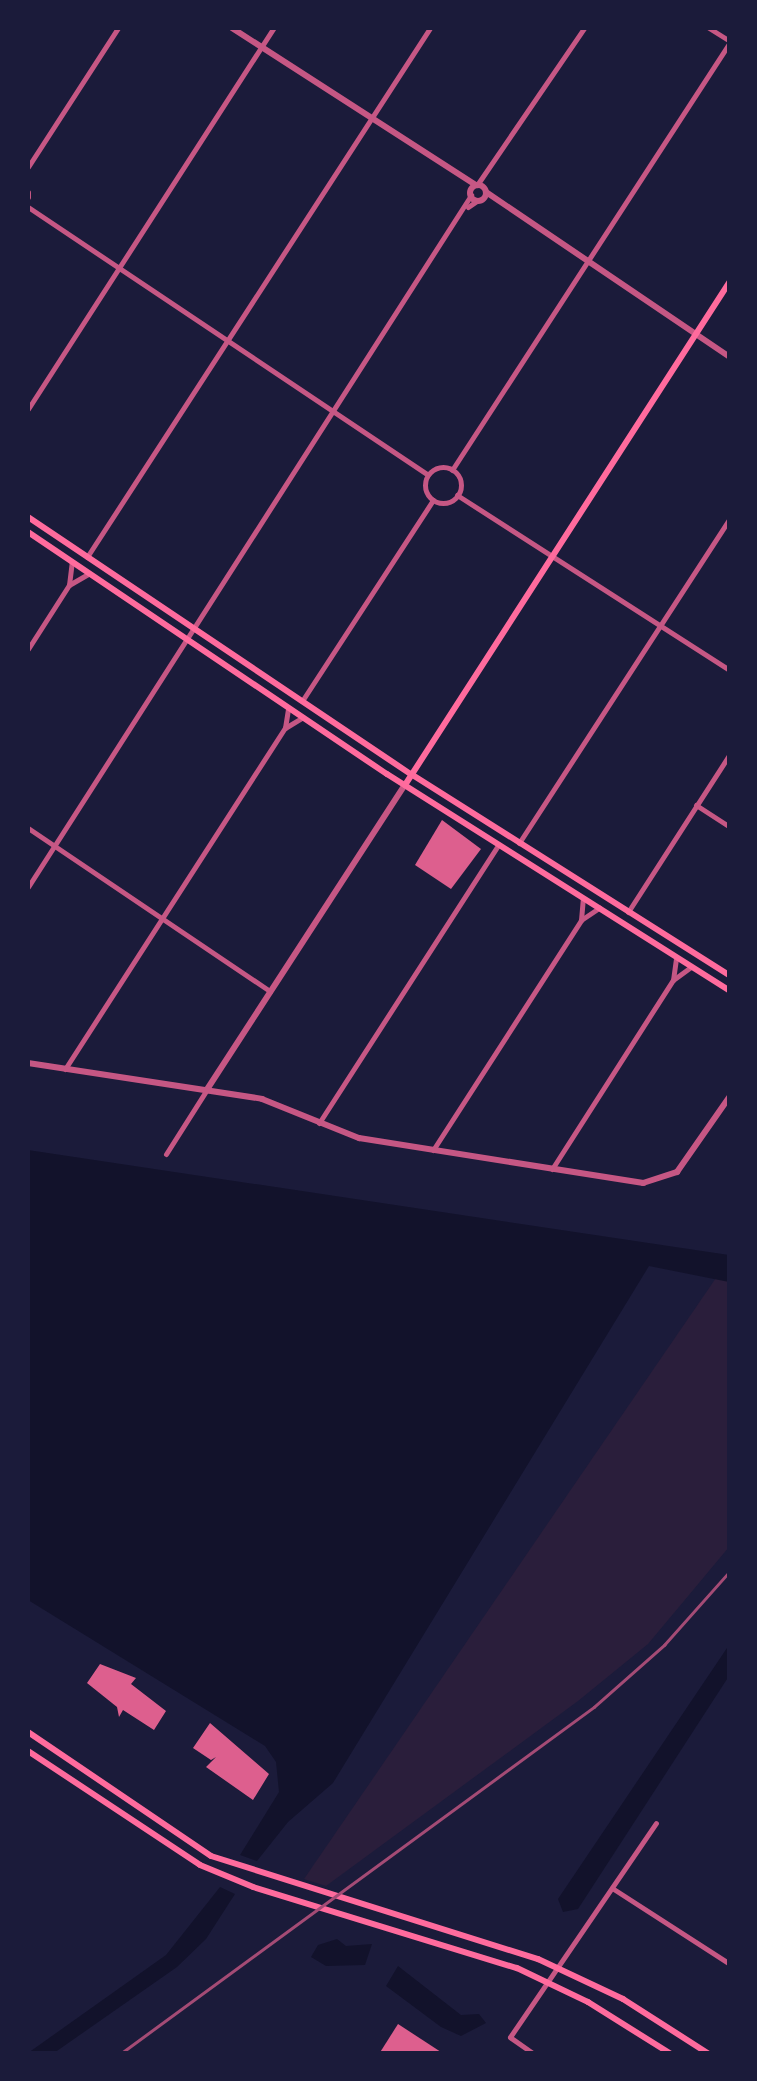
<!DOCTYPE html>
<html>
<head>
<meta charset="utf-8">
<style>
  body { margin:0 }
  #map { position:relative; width:757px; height:2081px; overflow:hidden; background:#1b1b3a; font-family:"Fira Sans",sans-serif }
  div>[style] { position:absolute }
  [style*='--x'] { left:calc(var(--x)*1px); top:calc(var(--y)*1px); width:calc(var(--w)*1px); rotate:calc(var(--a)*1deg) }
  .green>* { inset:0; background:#2a1e3b }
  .water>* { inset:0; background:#12122b }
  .building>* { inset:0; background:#dd5f8e }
  .minor>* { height:5px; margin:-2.5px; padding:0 2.5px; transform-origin:2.5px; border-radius:2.5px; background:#c65784 }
  .minor>.ring { margin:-2.5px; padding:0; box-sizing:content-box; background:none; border:5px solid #c65784; border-radius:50% }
  .tertiary>* { height:6px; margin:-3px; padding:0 3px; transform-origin:3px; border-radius:3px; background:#c65784 }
  .tertiary>.ring { margin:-3px; padding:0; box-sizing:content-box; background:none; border:6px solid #c65784; border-radius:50% }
  .secondary>* { height:6px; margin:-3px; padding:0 3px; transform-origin:3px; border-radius:3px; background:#ff6b9d }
  .rail>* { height:2.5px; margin:-1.25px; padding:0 1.25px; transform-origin:1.25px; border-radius:1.25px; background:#a44b75 }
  span { translate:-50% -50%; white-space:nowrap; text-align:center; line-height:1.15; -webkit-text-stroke:8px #1b1b3a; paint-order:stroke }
  .frame { position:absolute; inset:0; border:30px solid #1b1b3a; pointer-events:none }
</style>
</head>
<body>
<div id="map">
  <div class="green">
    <div style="clip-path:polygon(729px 1259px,729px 1547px,648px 1644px,578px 1701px,326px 1886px,304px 1879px)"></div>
  </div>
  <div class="water">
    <div style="clip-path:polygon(28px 1150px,729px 1255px,729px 1282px,649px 1266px,333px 1783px,288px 1822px,257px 1861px,240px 1855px,279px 1792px,276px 1762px,265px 1746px,28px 1600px)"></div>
    <div style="clip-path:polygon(729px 1645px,729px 1676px,578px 1909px,563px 1912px,558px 1899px)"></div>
    <div style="clip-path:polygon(220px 1887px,235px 1894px,206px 1939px,177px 1967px,54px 2053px,28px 2053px,166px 1955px)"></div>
    <div style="clip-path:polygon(337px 1939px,346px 1946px,372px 1944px,365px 1965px,326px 1966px,311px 1957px,318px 1945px)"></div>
    <div style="clip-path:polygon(398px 1966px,461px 2015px,479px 2014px,486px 2023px,461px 2036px,441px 2027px,386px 1986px)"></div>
  </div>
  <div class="building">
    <div style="clip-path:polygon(442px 820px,481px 849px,451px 889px,415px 865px)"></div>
    <div style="clip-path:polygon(100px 1664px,136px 1678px,131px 1684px,166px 1711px,154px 1730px,123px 1710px,119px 1717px,117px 1707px,87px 1683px)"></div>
    <div style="clip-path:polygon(210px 1723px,269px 1774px,253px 1800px,206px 1767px,216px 1757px,211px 1760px,193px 1748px)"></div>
    <div style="clip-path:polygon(398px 2024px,444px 2054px,379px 2054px)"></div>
  </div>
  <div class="minor">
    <div style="--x:709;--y:28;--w:25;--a:32"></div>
    <div style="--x:28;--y:167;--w:166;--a:-57.1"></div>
    <div style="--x:477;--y:185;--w:190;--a:-55.7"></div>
    <div style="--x:28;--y:192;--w:5;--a:90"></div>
    <div style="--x:28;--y:207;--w:481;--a:33.8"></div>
    <div style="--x:468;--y:207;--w:12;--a:-35"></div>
    <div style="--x:28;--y:409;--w:454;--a:-57.2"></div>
    <div class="ring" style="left:425px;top:467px;width:31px;height:31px"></div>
    <div style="--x:452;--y:470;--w:510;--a:-56.99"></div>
    <div style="--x:457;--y:495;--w:324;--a:32.7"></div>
    <div style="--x:87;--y:557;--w:630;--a:-57.04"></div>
    <div style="--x:69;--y:585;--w:22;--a:-30"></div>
    <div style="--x:28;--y:649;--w:76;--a:-57.4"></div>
    <div style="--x:69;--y:585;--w:23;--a:-83"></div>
    <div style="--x:302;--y:701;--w:240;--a:-56.9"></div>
    <div style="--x:285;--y:728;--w:21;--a:-31"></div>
    <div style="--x:696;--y:805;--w:40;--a:32.9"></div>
    <div style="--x:28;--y:828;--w:292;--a:34"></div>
    <div style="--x:519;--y:843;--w:387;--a:-57"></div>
    <div style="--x:28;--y:887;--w:822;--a:-57.37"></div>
    <div style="--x:628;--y:912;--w:188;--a:-57.2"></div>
    <div style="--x:581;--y:920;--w:21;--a:-85"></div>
    <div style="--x:673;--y:980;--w:22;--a:-82"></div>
    <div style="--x:65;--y:1069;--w:406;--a:-57.2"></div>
    <div style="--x:285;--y:728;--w:20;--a:-81"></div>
    <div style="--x:319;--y:1123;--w:331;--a:-57.2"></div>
    <div style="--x:433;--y:1150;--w:274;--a:-57.2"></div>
    <div style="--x:581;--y:920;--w:22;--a:-34"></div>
    <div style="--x:166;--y:1154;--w:75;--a:-57.6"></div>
    <div style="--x:552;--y:1169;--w:224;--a:-57.4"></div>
    <div style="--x:673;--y:980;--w:22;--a:-36"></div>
    <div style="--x:612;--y:1888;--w:140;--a:32.8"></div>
    <div style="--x:534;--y:2054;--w:29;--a:-145"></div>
    <div style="--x:510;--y:2037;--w:259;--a:-55.7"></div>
  </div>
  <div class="tertiary">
    <div style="--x:232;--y:28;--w:290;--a:32.8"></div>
    <div class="ring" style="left:470px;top:185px;width:10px;height:10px"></div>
    <div style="--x:486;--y:192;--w:295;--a:34.1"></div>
    <div style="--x:28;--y:1063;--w:237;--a:8.7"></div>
    <div style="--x:262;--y:1099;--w:105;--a:21.9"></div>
    <div style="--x:359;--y:1138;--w:288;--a:9"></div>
    <div style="--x:643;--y:1183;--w:36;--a:-18"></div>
    <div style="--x:677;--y:1172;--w:93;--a:-55.1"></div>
    <div style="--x:206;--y:1091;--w:365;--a:-57"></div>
  </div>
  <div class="secondary">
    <div style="--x:28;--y:517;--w:461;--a:33.9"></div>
    <div style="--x:411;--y:774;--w:378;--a:32.3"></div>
    <div style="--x:28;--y:532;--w:433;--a:34"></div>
    <div style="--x:387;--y:774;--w:406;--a:32.3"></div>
    <div style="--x:405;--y:785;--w:600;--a:-57.18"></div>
    <div style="--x:28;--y:1732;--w:221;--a:34.1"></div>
    <div style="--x:211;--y:1856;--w:343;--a:17.5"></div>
    <div style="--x:538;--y:1959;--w:94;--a:25.2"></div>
    <div style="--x:623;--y:1999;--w:102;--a:32.6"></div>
    <div style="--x:28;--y:1751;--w:206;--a:33.5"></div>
    <div style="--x:200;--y:1865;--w:57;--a:22.5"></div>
    <div style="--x:253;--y:1887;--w:276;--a:17.1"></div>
    <div style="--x:517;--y:1968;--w:79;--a:25.6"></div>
    <div style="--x:588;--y:2002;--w:98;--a:32.1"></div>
  </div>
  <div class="rail">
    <div style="--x:120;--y:2054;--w:587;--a:-36.21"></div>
    <div style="--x:594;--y:1707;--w:94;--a:-41.5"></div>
    <div style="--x:664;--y:1645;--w:99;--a:-48.3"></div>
  </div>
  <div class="frame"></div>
</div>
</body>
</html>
